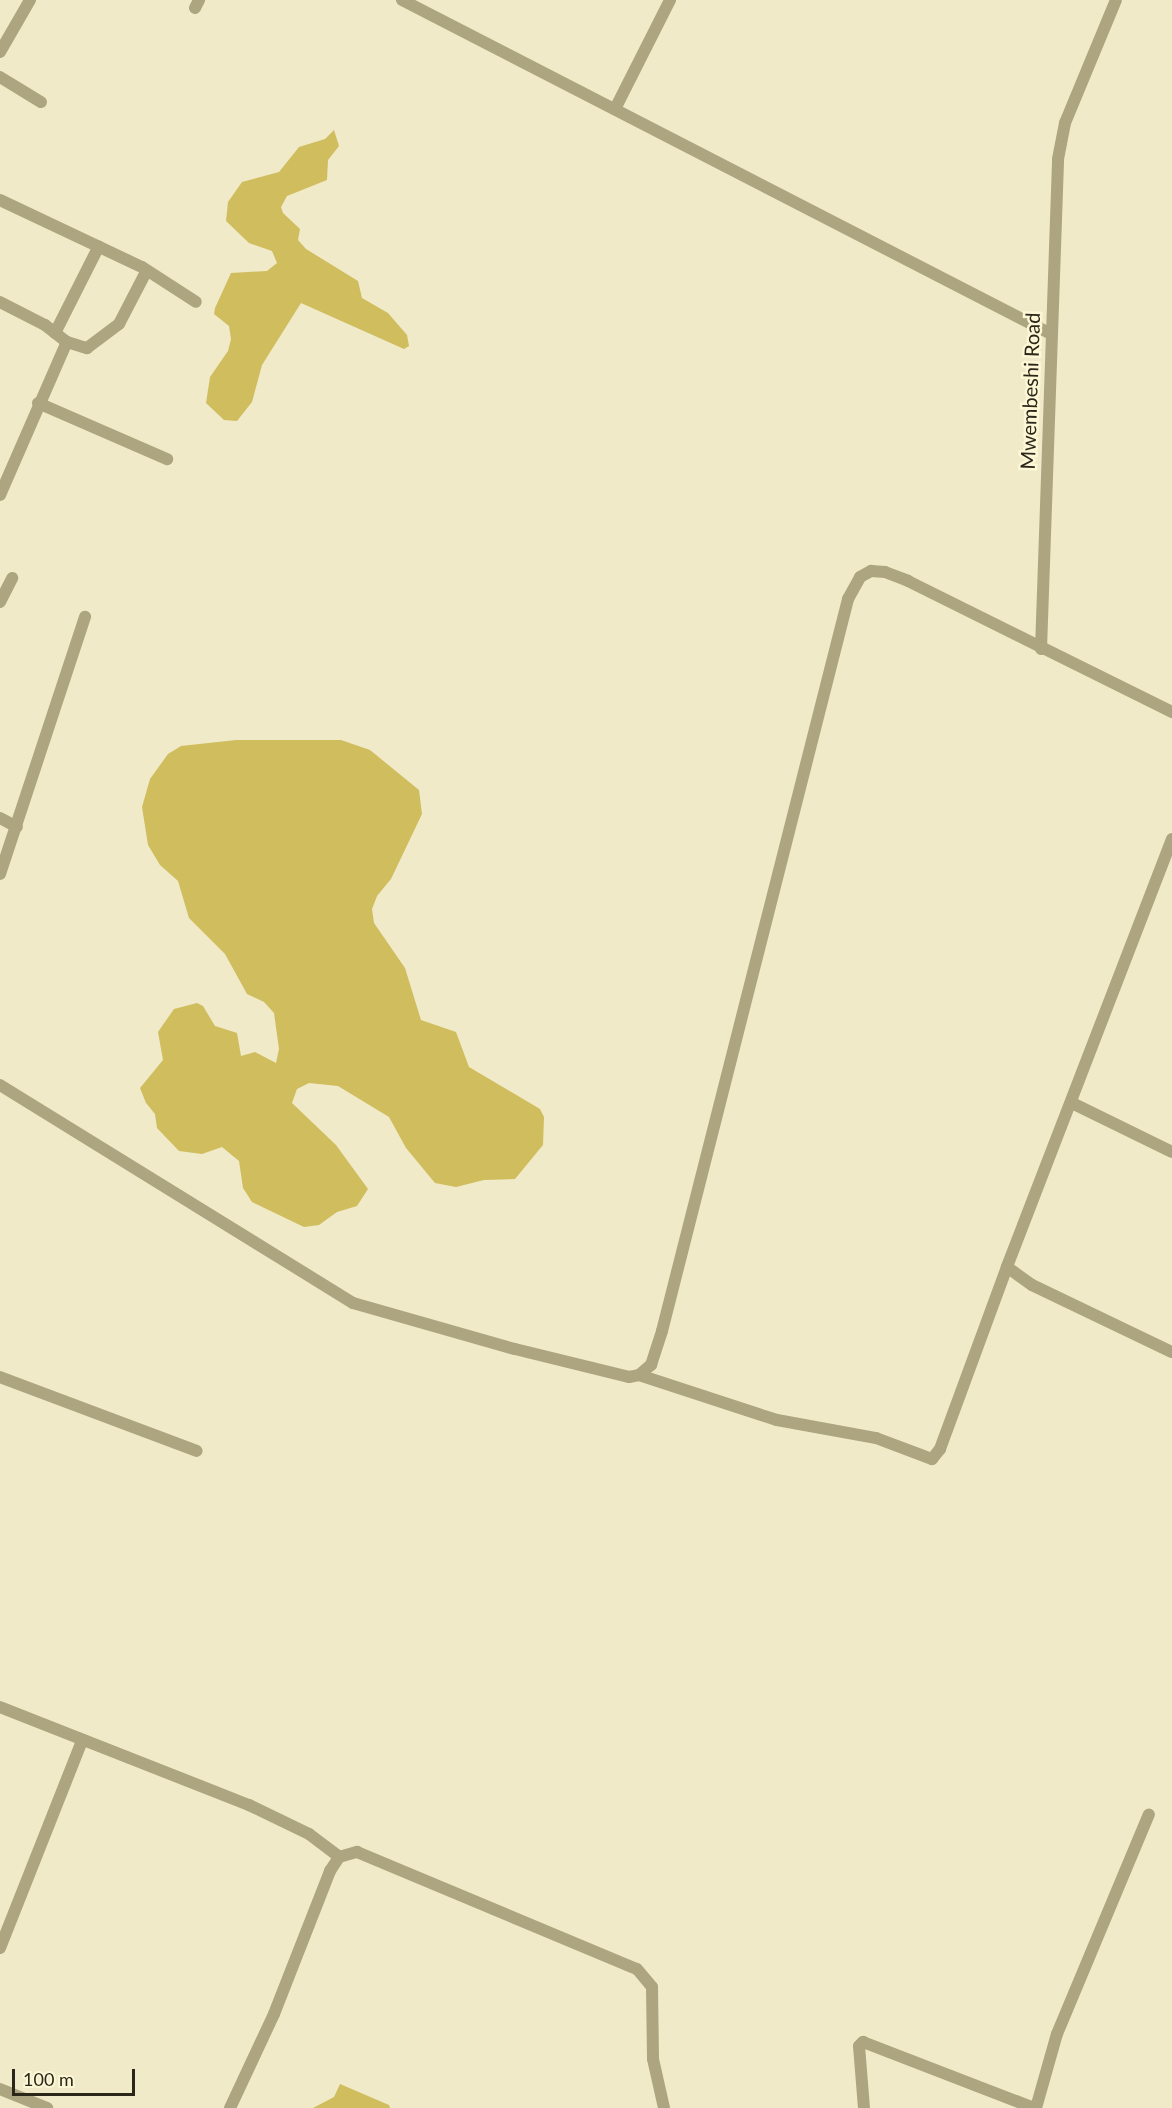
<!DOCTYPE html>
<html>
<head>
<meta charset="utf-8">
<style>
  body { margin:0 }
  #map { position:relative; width:1172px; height:2108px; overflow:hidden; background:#f0eac8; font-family:Lato,sans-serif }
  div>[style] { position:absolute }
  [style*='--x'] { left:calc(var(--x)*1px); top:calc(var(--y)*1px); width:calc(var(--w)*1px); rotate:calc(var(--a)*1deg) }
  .water>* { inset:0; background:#cfbd5e }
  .minor>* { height:12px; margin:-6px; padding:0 6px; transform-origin:6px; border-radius:6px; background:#aca57f }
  span { translate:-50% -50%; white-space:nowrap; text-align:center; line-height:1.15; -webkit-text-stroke:5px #fdf7d5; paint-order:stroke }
  .street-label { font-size:20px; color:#2a271a }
  .scale { position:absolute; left:12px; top:2069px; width:123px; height:27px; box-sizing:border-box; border:3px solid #2a271a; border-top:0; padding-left:8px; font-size:18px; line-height:21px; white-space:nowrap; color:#2a271a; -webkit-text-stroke:4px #fdf7d5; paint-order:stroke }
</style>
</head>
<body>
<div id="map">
  <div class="water">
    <div style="clip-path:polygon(334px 130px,339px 146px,328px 160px,327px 180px,287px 196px,281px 207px,283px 213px,300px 229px,298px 240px,306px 249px,358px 281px,362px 298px,388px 313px,407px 335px,409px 346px,404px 349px,301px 303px,262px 365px,252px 402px,237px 421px,224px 420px,206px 403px,210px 377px,228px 351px,231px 339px,229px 326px,214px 314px,215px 308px,231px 273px,267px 271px,277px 263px,272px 251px,249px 243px,226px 221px,228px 202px,242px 182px,279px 172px,299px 147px,325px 139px)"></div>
    <div style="clip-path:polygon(236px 740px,341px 740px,370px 750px,419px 790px,422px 814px,391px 879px,377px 896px,372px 909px,374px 923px,405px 968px,421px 1020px,456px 1032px,469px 1067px,540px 1109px,544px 1117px,543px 1145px,515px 1179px,484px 1180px,456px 1187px,435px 1183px,406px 1148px,389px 1117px,338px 1086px,309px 1083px,297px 1089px,292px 1103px,336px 1145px,368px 1189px,357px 1206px,337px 1212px,319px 1225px,304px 1227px,252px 1202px,243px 1188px,239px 1161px,222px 1147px,202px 1154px,179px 1151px,157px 1128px,155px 1114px,146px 1103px,140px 1088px,163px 1060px,158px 1032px,174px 1009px,197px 1003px,203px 1006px,215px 1026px,237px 1033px,241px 1056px,255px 1052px,276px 1063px,279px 1049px,274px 1013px,264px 1002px,247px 994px,225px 954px,189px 918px,178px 881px,160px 865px,148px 845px,142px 807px,150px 779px,168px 754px,181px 746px)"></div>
    <div style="clip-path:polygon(340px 2084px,389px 2105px,390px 2108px,313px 2108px,334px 2097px)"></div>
  </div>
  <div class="minor">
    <div style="--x:402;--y:0;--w:730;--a:27.23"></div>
    <div style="--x:195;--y:8;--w:9;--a:-63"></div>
    <div style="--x:0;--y:52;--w:60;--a:-60"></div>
    <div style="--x:0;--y:77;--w:48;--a:31.4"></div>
    <div style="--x:615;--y:109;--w:122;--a:-63.2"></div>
    <div style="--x:0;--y:200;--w:157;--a:25.3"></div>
    <div style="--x:142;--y:267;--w:64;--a:32.9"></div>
    <div style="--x:0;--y:302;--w:51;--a:27.1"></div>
    <div style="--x:45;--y:325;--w:28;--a:38"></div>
    <div style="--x:67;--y:342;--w:21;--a:17"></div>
    <div style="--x:87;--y:348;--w:40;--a:-37"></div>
    <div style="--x:119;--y:324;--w:59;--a:-62.6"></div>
    <div style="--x:55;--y:333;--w:97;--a:-63.2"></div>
    <div style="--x:38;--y:403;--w:141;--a:23.5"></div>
    <div style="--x:0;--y:495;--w:167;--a:-66.4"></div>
    <div style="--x:0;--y:602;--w:27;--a:-63"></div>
    <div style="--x:1041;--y:649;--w:490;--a:-88"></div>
    <div style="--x:1058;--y:159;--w:37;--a:-79"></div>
    <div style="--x:1065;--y:123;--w:133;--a:-67.5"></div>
    <div style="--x:0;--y:818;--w:19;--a:28"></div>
    <div style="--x:1172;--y:839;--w:459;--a:111.1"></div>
    <div style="--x:1007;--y:1267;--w:31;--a:36"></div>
    <div style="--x:1032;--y:1285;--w:155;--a:25.6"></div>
    <div style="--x:0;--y:874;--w:271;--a:-71.7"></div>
    <div style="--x:0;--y:1085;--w:415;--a:31.7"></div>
    <div style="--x:353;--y:1303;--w:168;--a:15.9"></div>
    <div style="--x:515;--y:1349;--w:117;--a:13.8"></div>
    <div style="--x:629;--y:1377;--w:10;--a:-11"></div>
    <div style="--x:639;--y:1375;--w:16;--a:-40"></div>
    <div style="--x:651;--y:1365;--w:36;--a:-72"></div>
    <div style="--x:662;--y:1331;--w:755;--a:-75.74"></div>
    <div style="--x:848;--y:599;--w:25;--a:-61"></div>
    <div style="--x:860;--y:577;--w:13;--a:-29"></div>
    <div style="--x:871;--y:571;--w:14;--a:4"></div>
    <div style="--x:885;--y:572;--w:25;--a:21"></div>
    <div style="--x:908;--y:581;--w:295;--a:26.4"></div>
    <div style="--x:1072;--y:1103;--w:111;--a:26.1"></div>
    <div style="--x:639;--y:1375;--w:145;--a:18.1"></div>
    <div style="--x:777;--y:1420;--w:101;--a:10.3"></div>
    <div style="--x:876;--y:1438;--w:60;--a:20.6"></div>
    <div style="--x:932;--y:1459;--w:13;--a:-51"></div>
    <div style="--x:940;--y:1449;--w:194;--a:-69.8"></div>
    <div style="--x:0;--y:1377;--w:210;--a:20.6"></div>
    <div style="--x:0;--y:1707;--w:268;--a:21.5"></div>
    <div style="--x:249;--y:1805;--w:67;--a:25.8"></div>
    <div style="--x:309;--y:1834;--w:38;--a:37"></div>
    <div style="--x:0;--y:1948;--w:223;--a:-68.4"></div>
    <div style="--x:0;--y:2089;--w:51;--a:22"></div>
    <div style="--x:230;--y:2108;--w:104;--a:-64.9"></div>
    <div style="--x:274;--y:2014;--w:154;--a:-68.6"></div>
    <div style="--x:330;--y:1871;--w:17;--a:-57"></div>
    <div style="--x:339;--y:1857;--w:19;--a:-16"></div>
    <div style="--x:357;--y:1852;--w:303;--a:22.7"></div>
    <div style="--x:637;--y:1969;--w:23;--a:50"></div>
    <div style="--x:652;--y:1987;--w:72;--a:89.2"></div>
    <div style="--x:653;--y:2059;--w:50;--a:77.3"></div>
    <div style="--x:864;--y:2108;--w:62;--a:-94.6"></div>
    <div style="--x:859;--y:2046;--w:6;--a:-45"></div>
    <div style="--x:863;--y:2042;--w:183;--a:21.1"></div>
    <div style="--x:1036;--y:2108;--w:77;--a:-74.2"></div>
    <div style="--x:1057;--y:2034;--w:238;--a:-67.3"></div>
  </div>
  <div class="street-label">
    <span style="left:1030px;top:391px;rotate:-88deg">Mwembeshi Road</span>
  </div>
  <div class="scale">100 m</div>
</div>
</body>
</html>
